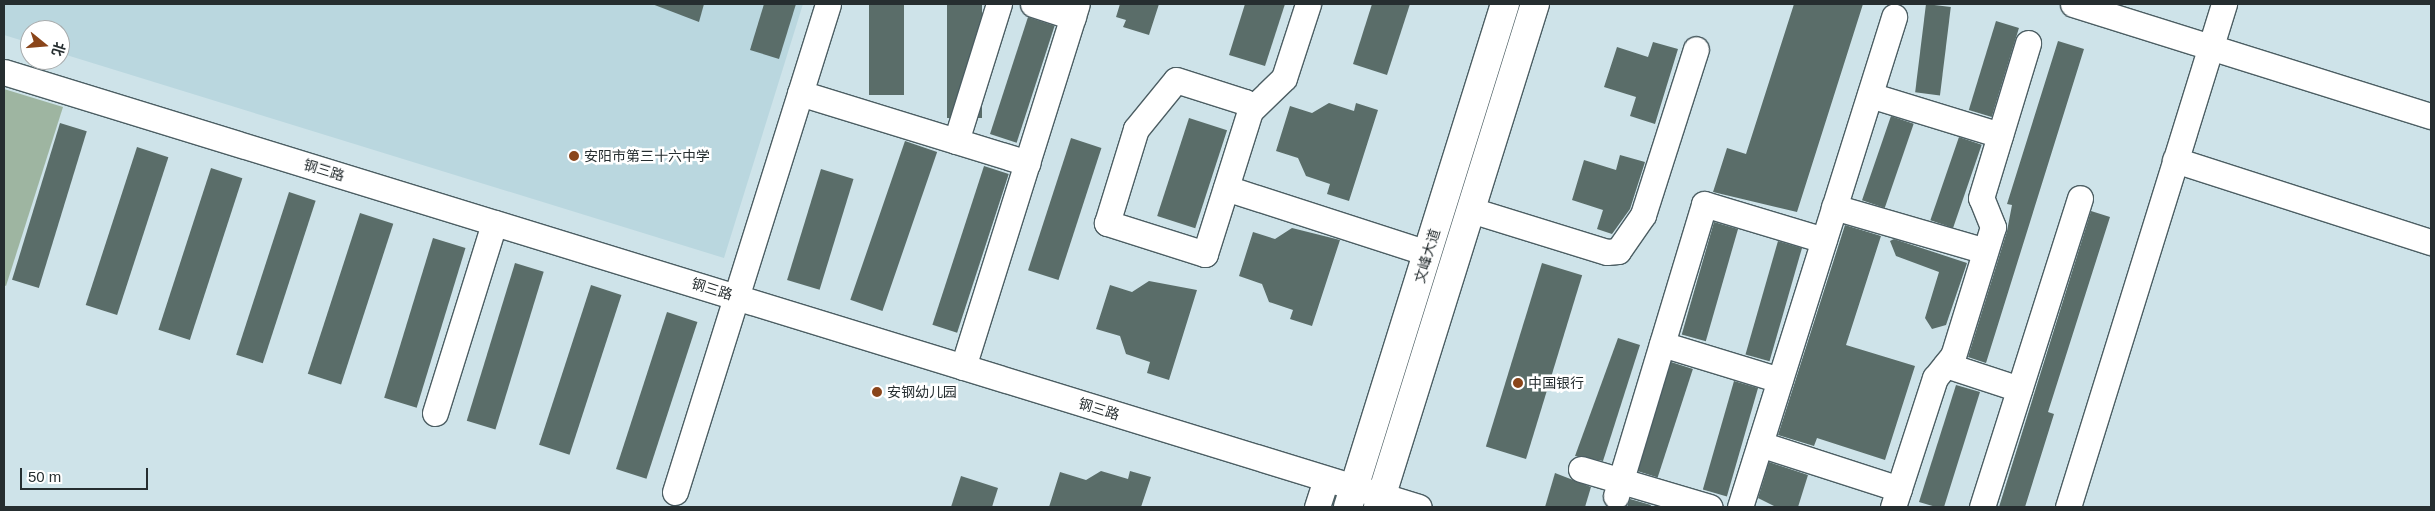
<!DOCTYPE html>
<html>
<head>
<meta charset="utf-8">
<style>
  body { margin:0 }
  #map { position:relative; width:2435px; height:511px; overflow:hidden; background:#cee3e9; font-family:Arial,"Noto Sans SC",sans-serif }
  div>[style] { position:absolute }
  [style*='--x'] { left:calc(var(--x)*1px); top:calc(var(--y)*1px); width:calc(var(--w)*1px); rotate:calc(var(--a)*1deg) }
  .built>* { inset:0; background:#bad7df }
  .green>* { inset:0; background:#9eb5a1 }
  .building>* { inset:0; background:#5a6d69; transform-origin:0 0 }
  .roads { filter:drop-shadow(1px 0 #4c5e63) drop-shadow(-1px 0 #4c5e63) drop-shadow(0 1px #4c5e63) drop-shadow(0 -1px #4c5e63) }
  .minor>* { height:25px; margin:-12.5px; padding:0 12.5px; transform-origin:12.5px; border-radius:12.5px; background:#fff }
  .major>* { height:28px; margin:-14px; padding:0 14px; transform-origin:14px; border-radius:14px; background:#fff }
  .dots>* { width:14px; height:14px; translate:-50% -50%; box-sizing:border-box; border:2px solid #fff; border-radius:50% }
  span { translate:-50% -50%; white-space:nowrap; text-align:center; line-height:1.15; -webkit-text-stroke:5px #fff; paint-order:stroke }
  .poi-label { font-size:14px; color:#262e30 }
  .left { translate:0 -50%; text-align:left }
  .street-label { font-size:14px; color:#262e30 }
  .frame { position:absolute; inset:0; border:5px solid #262e30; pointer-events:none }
  .north { position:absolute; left:20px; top:20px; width:50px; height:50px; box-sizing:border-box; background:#fff; border:1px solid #a8abac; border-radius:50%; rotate:107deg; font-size:14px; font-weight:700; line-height:20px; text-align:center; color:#262e30 }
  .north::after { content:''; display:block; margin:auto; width:18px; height:22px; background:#8a451a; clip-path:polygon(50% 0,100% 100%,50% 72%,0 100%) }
  .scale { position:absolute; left:20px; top:468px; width:128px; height:22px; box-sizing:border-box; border:2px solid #262e30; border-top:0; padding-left:6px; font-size:15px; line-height:18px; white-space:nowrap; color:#262e30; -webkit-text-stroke:4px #fff; paint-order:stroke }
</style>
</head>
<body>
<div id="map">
  <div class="built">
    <div style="clip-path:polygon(4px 4px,803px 4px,724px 258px,60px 53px,60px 30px,30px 30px,30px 43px,4px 35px)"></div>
  </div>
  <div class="green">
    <div style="clip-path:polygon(4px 89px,63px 107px,6px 286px,4px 285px)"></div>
  </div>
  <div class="building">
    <div style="clip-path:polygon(652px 4px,704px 4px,699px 22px)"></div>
    <div style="clip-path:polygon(764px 4px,796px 4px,779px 59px,750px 50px)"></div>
    <div style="left:869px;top:4px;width:35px;height:91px"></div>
    <div style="left:947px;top:4px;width:35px;height:114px"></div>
    <div style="clip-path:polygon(1120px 4px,1159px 4px,1149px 35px,1123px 27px,1126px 20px,1116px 17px)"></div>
    <div style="clip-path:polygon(1245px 4px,1285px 4px,1265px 66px,1229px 55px)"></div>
    <div style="clip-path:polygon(1372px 4px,1410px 4px,1387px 75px,1353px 64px)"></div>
    <div style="clip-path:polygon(1794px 4px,1863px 4px,1797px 212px,1713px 192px,1727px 148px,1746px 154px)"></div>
    <div style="left:1926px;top:4px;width:25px;height:89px;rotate:7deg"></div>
    <div style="left:1028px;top:17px;width:28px;height:123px;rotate:18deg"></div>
    <div style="left:1996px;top:21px;width:24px;height:93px;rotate:17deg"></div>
    <div style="clip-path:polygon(2058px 41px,2084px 49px,1986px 363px,1968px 357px,2007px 231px,2012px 205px,2007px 204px)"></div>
    <div style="clip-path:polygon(1653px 42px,1678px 49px,1655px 124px,1630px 116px,1636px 97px,1604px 87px,1617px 47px,1648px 57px)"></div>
    <div style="clip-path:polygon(1329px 103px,1354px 111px,1356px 103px,1378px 110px,1349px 201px,1327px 194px,1330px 184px,1306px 176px,1298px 158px,1276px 151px,1290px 106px,1312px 113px)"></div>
    <div style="left:1891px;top:116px;width:24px;height:89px;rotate:19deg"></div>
    <div style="left:1189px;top:118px;width:40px;height:103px;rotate:18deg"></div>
    <div style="left:60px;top:123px;width:28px;height:164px;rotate:17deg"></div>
    <div style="left:1959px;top:137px;width:24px;height:88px;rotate:19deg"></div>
    <div style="left:1071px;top:138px;width:32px;height:139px;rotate:18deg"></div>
    <div style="left:905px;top:141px;width:34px;height:168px;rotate:19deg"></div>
    <div style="left:137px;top:147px;width:33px;height:166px;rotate:18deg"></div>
    <div style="clip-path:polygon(1620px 155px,1645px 162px,1630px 209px,1612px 234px,1597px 229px,1603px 210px,1572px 200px,1584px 160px,1616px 170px)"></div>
    <div style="left:984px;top:166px;width:26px;height:167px;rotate:18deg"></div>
    <div style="left:211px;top:168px;width:33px;height:170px;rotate:18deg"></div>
    <div style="left:821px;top:169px;width:34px;height:116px;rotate:17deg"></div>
    <div style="left:289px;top:192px;width:28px;height:171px;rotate:18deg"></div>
    <div style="clip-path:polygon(2091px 211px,2110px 217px,2048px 412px,2054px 414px,2025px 507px,1999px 507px)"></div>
    <div style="left:360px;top:213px;width:35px;height:169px;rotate:18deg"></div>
    <div style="left:1714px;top:222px;width:25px;height:117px;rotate:16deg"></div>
    <div style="clip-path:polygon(1845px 225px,1881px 236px,1846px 345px,1915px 366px,1885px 460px,1817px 438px,1814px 446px,1778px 435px)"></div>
    <div style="clip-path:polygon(1292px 228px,1340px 240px,1312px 326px,1290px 319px,1293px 310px,1269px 302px,1262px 284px,1239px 276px,1253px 232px,1275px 239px)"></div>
    <div style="left:433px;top:238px;width:34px;height:167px;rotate:17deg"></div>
    <div style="clip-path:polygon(1894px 239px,1967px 263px,1946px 325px,1932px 329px,1925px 318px,1939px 272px,1896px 256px,1890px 241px)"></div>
    <div style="left:1778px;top:241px;width:25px;height:118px;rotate:16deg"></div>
    <div style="left:515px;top:263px;width:30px;height:165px;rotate:17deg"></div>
    <div style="left:1542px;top:263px;width:42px;height:192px;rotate:17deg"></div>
    <div style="clip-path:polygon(1149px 281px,1197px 290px,1169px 380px,1147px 373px,1150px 362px,1126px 354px,1120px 336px,1096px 329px,1110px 285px,1132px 292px)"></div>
    <div style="left:591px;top:285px;width:32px;height:168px;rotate:18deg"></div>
    <div style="left:667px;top:312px;width:32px;height:165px;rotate:18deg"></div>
    <div style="clip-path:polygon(1618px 338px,1640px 345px,1603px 461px,1575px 456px)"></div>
    <div style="left:1671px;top:362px;width:23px;height:114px;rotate:18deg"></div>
    <div style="left:1734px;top:381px;width:25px;height:113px;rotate:16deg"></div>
    <div style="clip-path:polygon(1956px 385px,1980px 392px,1944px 507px,1936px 507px,1919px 502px)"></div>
    <div style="clip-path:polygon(1769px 462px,1808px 475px,1798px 507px,1776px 507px,1758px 498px)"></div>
    <div style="clip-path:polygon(1101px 471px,1128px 479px,1130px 471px,1151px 477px,1141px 507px,1049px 507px,1060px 472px,1086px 480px)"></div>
    <div style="clip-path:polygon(1555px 473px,1591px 487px,1585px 507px,1545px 507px)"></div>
    <div style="clip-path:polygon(961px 476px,998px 488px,992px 507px,951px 507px)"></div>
    <div style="clip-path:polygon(1630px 499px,1651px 505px,1650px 507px,1627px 507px)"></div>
  </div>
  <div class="roads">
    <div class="minor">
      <div style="--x:1033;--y:4;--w:42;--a:18"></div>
      <div style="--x:2073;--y:4;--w:375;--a:17.4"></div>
      <div style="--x:4;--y:72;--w:1480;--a:17.09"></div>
      <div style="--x:1176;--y:80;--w:72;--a:17.7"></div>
      <div style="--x:1245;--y:102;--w:10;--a:61"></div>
      <div style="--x:1250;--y:111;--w:150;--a:107.5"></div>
      <div style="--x:1205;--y:254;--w:103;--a:-162.4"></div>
      <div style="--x:1107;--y:223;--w:98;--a:-72.9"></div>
      <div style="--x:1136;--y:129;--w:63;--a:-50.8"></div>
      <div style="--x:800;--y:93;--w:238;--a:17.1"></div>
      <div style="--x:1870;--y:95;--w:136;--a:17.1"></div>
      <div style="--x:1250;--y:111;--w:47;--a:-44.1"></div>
      <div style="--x:1284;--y:78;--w:78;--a:-72"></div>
      <div style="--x:956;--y:141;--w:144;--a:-72.6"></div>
      <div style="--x:2175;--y:160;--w:269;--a:17.8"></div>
      <div style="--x:1226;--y:188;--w:211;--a:17.9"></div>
      <div style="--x:1834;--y:207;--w:157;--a:16.2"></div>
      <div style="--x:1471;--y:210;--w:142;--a:17.2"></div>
      <div style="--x:1607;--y:252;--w:11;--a:-5"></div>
      <div style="--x:1618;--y:251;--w:44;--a:-55.2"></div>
      <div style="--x:1643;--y:215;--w:174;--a:-72.3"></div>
      <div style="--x:1662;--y:344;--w:123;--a:17"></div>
      <div style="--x:1946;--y:365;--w:77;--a:18.2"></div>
      <div style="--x:963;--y:367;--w:380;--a:-72.6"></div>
      <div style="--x:435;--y:413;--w:199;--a:-72.7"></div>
      <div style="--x:1760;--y:444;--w:146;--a:17.9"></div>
      <div style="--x:1581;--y:469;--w:134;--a:16.5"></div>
      <div style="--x:675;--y:492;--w:511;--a:-72.59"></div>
      <div style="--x:1616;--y:496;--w:305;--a:-73.2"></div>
      <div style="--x:1704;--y:204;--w:125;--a:16.7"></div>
      <div style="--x:1317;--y:507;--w:29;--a:-72"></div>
      <div style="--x:1740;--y:507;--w:514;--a:-72.55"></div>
      <div style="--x:1893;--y:507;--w:136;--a:-72"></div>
      <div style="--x:1935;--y:378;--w:28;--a:-51"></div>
      <div style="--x:1953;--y:356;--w:135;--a:-72.8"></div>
      <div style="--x:1993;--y:227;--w:31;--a:-112"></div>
      <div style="--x:1981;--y:198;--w:162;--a:-73.1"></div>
      <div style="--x:1982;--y:507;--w:324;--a:-72.4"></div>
      <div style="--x:2068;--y:507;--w:527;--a:-72.77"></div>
    </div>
    <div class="major">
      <div style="--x:1348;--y:507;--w:527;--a:-72.67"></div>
      <div style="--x:1378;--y:507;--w:527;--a:-72.67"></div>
    </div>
  </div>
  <div class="dots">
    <div style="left:574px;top:156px;background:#8a451a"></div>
    <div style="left:1518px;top:383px;background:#8a451a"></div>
    <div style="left:877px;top:392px;background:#8a451a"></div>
  </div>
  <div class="poi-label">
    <span class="left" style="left:584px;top:156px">安阳市第三十六中学</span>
    <span class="left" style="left:1528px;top:383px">中国银行</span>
    <span class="left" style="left:887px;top:392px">安钢幼儿园</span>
  </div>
  <div class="street-label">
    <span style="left:324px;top:170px;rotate:17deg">钢三路</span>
    <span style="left:1427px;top:256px;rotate:-73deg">文峰大道</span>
    <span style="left:712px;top:289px;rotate:17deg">钢三路</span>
    <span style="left:1099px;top:409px;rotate:17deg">钢三路</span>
  </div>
  <div class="frame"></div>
  <div class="north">北</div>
  <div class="scale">50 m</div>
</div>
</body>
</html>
